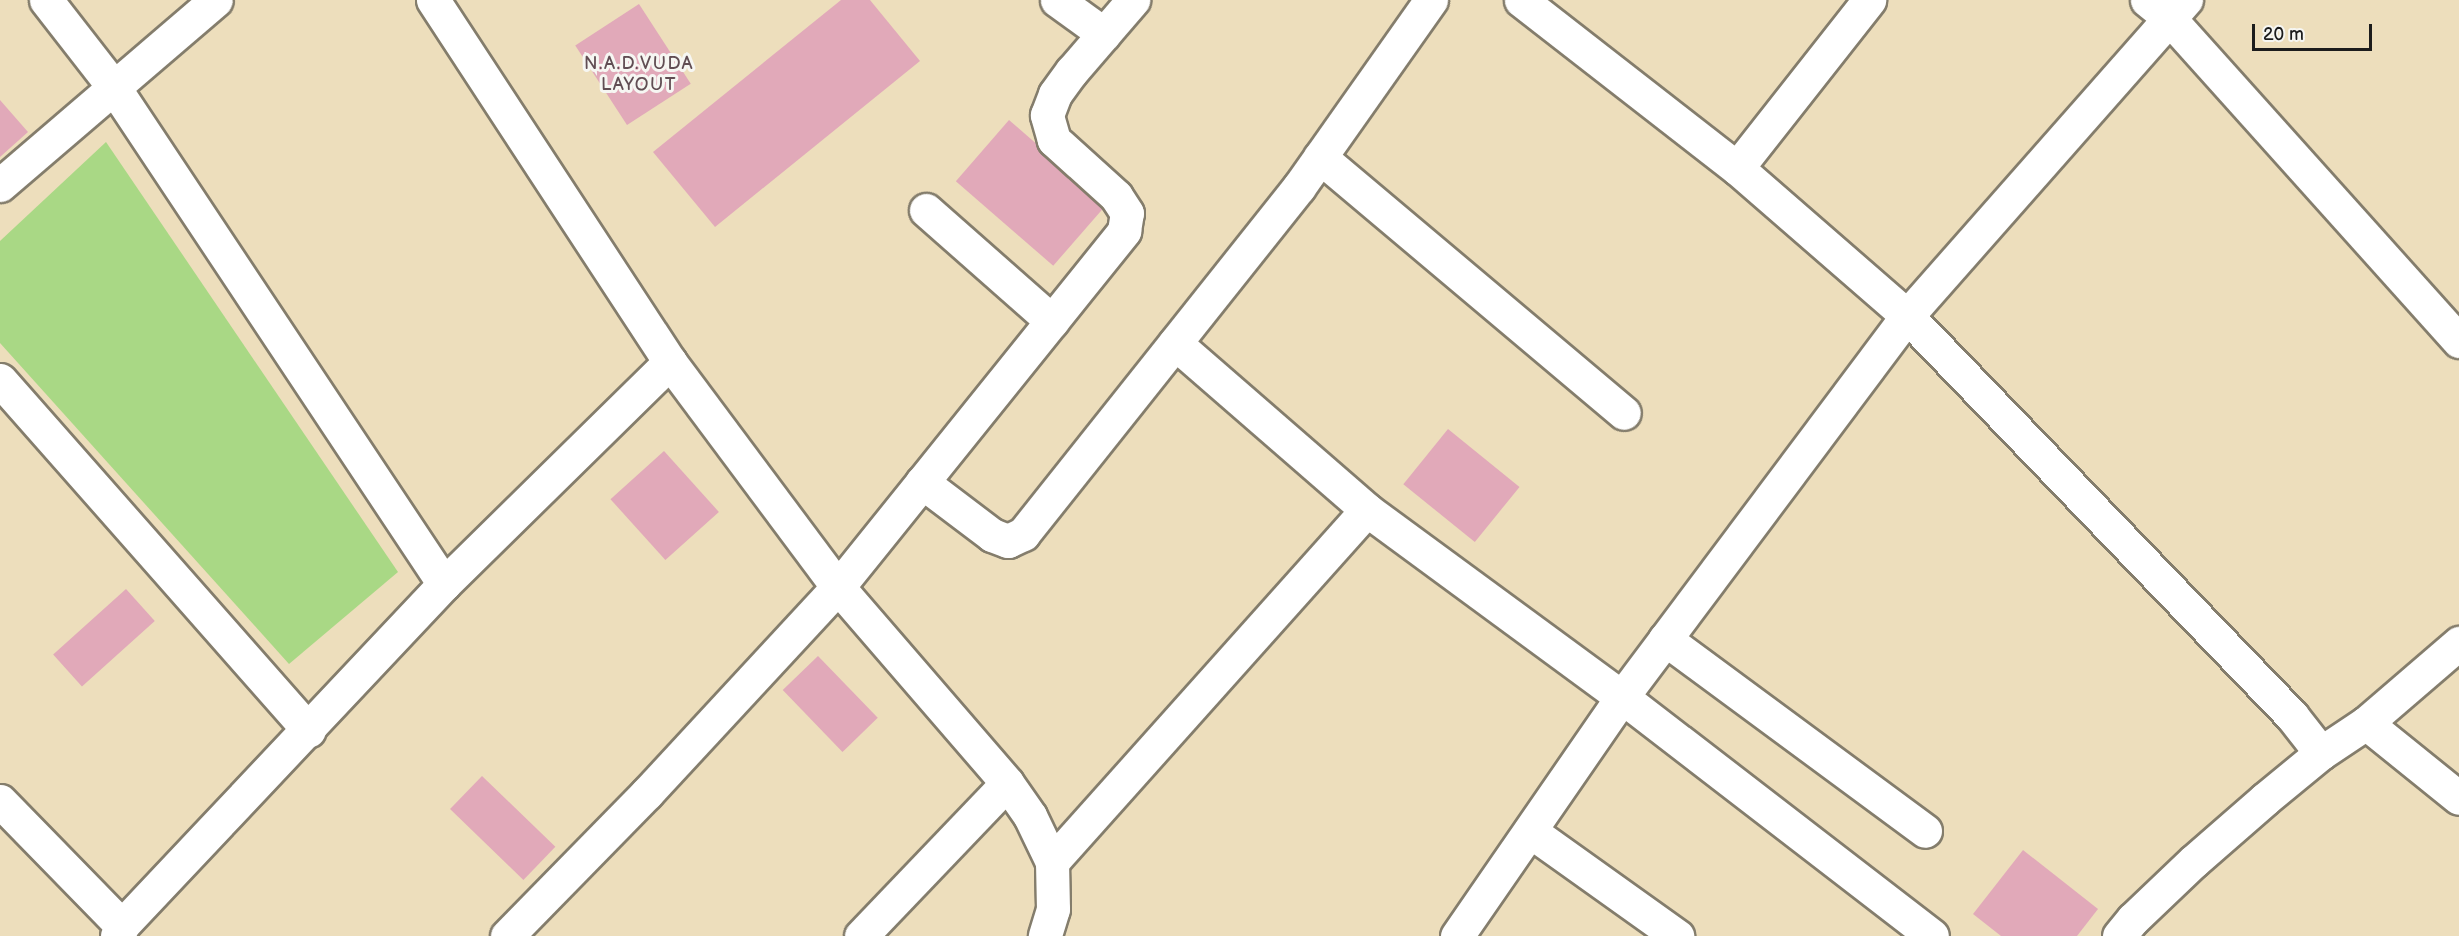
<!DOCTYPE html>
<html>
<head>
<meta charset="utf-8">
<style>
  body { margin:0 }
  #map { position:relative; width:2459px; height:936px; overflow:hidden; background:#eddebc; font-family:"Balsamiq Sans",sans-serif }
  div>[style] { position:absolute }
  [style*='--x'] { left:calc(var(--x)*1px); top:calc(var(--y)*1px); width:calc(var(--w)*1px); rotate:calc(var(--a)*1deg) }
  .green>* { inset:0; background:#a9d885 }
  .building>* { inset:0; background:#e1a9b9; transform-origin:0 0 }
  .roads { filter:drop-shadow(2px 0 #847d6c) drop-shadow(-2px 0 #847d6c) drop-shadow(0 2px #847d6c) drop-shadow(0 -2px #847d6c) }
  .minor>* { height:33px; margin:-16.5px; padding:0 16.5px; transform-origin:16.5px; border-radius:16.5px; background:#fff }
  .tertiary>* { height:33px; margin:-16.5px; padding:0 16.5px; transform-origin:16.5px; border-radius:16.5px; background:#fff }
  span { translate:-50% -50%; white-space:nowrap; text-align:center; line-height:1.15; -webkit-text-stroke:6px #f6f6f2; paint-order:stroke }
  .neighbourhood-label { font-size:18px; color:#614d53; letter-spacing:1.5px }
  .scale { position:absolute; left:2252px; top:24px; width:120px; height:27px; box-sizing:border-box; border:3px solid #1c1c1c; border-top:0; padding-left:8px; font-size:18px; line-height:21px; white-space:nowrap; color:#1c1c1c; -webkit-text-stroke:4px #f6f6f2; paint-order:stroke }
</style>
</head>
<body>
<div id="map">
  <div class="green">
    <div style="clip-path:polygon(106px 142px,398px 572px,289px 664px,0 343px,0 241px)"></div>
  </div>
  <div class="building">
    <div style="clip-path:polygon(841px 0,870px 0,920px 61px,715px 227px,653px 152px)"></div>
    <div style="left:639px;top:4px;width:95px;height:76px;rotate:57deg"></div>
    <div style="clip-path:polygon(0 100px,28px 132px,0 157px)"></div>
    <div style="left:1009px;top:120px;width:129px;height:81px;rotate:41deg"></div>
    <div style="left:1448px;top:429px;width:92px;height:71px;rotate:39deg"></div>
    <div style="left:664px;top:451px;width:82px;height:72px;rotate:48deg"></div>
    <div style="left:126px;top:589px;width:43px;height:98px;rotate:48deg"></div>
    <div style="left:818px;top:656px;width:86px;height:49px;rotate:46deg"></div>
    <div style="left:482px;top:776px;width:102px;height:46px;rotate:44deg"></div>
    <div style="clip-path:polygon(2023px 850px,2098px 909px,2077px 936px,2001px 936px,1973px 914px)"></div>
  </div>
  <div class="roads">
    <div class="minor">
      <div style="--x:46;--y:0;--w:109;--a:52.1"></div>
      <div style="--x:113;--y:86;--w:598;--a:56.39"></div>
      <div style="--x:444;--y:584;--w:470;--a:133.3"></div>
      <div style="--x:122;--y:926;--w:11;--a:117"></div>
      <div style="--x:1057;--y:0;--w:58;--a:35.9"></div>
      <div style="--x:1521;--y:0;--w:274;--a:37.9"></div>
      <div style="--x:1737;--y:168;--w:225;--a:41"></div>
      <div style="--x:1907;--y:316;--w:555;--a:46.09"></div>
      <div style="--x:2292;--y:716;--w:47;--a:51.9"></div>
      <div style="--x:2147;--y:0;--w:28;--a:39"></div>
      <div style="--x:2169;--y:18;--w:434;--a:48.1"></div>
      <div style="--x:1320;--y:157;--w:397;--a:40.1"></div>
      <div style="--x:1737;--y:168;--w:214;--a:-51.8"></div>
      <div style="--x:0;--y:185;--w:284;--a:-40.6"></div>
      <div style="--x:926;--y:210;--w:168;--a:41.4"></div>
      <div style="--x:1175;--y:343;--w:254;--a:41"></div>
      <div style="--x:1367;--y:510;--w:316;--a:36.3"></div>
      <div style="--x:1622;--y:697;--w:391;--a:37.6"></div>
      <div style="--x:0;--y:380;--w:467;--a:48.6"></div>
      <div style="--x:922;--y:482;--w:88;--a:37.1"></div>
      <div style="--x:992;--y:535;--w:17;--a:21"></div>
      <div style="--x:1008;--y:541;--w:17;--a:-25"></div>
      <div style="--x:1023;--y:534;--w:443;--a:-51.5"></div>
      <div style="--x:1299;--y:187;--w:229;--a:-54.8"></div>
      <div style="--x:444;--y:584;--w:317;--a:-44.5"></div>
      <div style="--x:1665;--y:639;--w:323;--a:36.4"></div>
      <div style="--x:2366;--y:723;--w:119;--a:38.9"></div>
      <div style="--x:0;--y:801;--w:175;--a:45.7"></div>
      <div style="--x:1530;--y:831;--w:181;--a:35.5"></div>
      <div style="--x:1052;--y:862;--w:472;--a:-48.2"></div>
      <div style="--x:507;--y:936;--w:200;--a:-45.6"></div>
      <div style="--x:647;--y:793;--w:281;--a:-47.2"></div>
      <div style="--x:838;--y:587;--w:457;--a:-51.2"></div>
      <div style="--x:1124;--y:231;--w:18;--a:-81"></div>
      <div style="--x:1127;--y:213;--w:20;--a:-123"></div>
      <div style="--x:1116;--y:196;--w:84;--a:-137.9"></div>
      <div style="--x:1054;--y:140;--w:26;--a:-106"></div>
      <div style="--x:1047;--y:115;--w:22;--a:-69"></div>
      <div style="--x:1055;--y:94;--w:29;--a:-54"></div>
      <div style="--x:1072;--y:71;--w:94;--a:-49.3"></div>
      <div style="--x:861;--y:936;--w:211;--a:-46.3"></div>
      <div style="--x:1457;--y:936;--w:290;--a:-55.4"></div>
      <div style="--x:1622;--y:697;--w:476;--a:-53.2"></div>
      <div style="--x:1907;--y:316;--w:422;--a:-48.6"></div>
      <div style="--x:2119;--y:936;--w:22;--a:-51"></div>
      <div style="--x:2133;--y:919;--w:84;--a:-43.6"></div>
      <div style="--x:2194;--y:861;--w:94;--a:-41.1"></div>
      <div style="--x:2265;--y:799;--w:72;--a:-39.4"></div>
      <div style="--x:2321;--y:753;--w:54;--a:-33.7"></div>
      <div style="--x:2366;--y:723;--w:123;--a:-40.7"></div>
    </div>
    <div class="tertiary">
      <div style="--x:433;--y:0;--w:433;--a:56.8"></div>
      <div style="--x:670;--y:362;--w:281;--a:53.3"></div>
      <div style="--x:838;--y:587;--w:259;--a:49.2"></div>
      <div style="--x:1007;--y:783;--w:40;--a:55.1"></div>
      <div style="--x:1030;--y:816;--w:51;--a:64.4"></div>
      <div style="--x:1052;--y:862;--w:47;--a:88.8"></div>
      <div style="--x:1053;--y:909;--w:28;--a:107"></div>
    </div>
  </div>
  <div class="neighbourhood-label">
    <span style="left:639px;top:75px">N.A.D.VUDA<br>LAYOUT</span>
  </div>
  <div class="scale">20 m</div>
</div>
</body>
</html>
